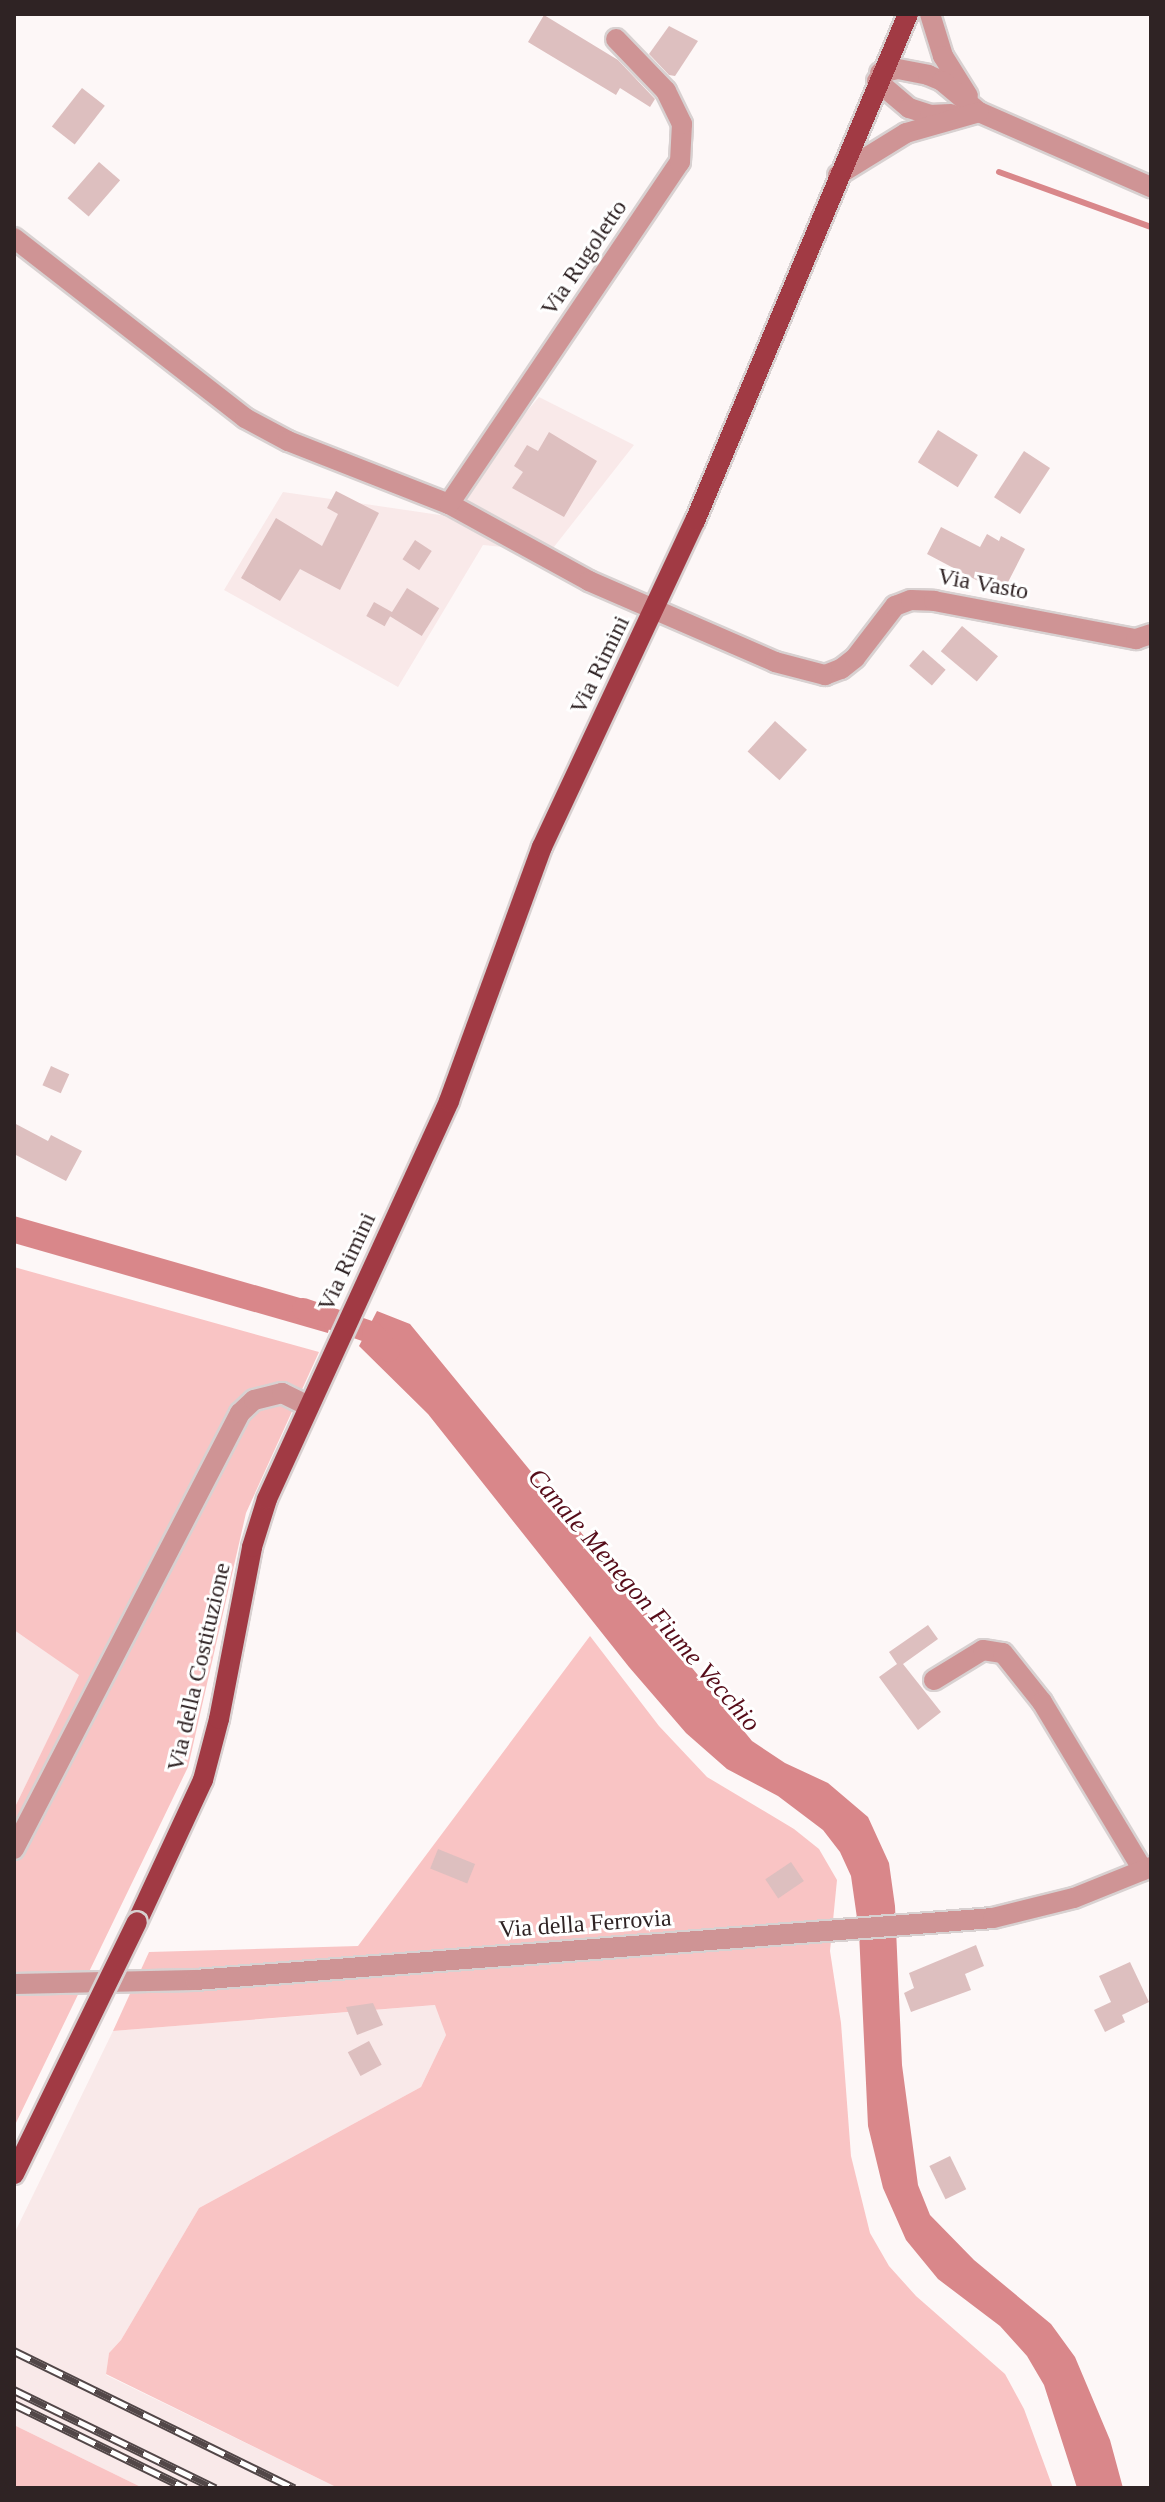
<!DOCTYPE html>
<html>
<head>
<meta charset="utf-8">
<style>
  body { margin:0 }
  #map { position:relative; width:1165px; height:2502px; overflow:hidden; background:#fdf7f7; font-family:"Times New Roman",serif }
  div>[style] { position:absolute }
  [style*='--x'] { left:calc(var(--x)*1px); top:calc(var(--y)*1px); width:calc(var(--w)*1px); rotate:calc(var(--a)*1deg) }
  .built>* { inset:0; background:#f9e9e9 }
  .green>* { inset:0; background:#f9c4c4 }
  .water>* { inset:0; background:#d9878a; transform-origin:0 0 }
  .stream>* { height:6px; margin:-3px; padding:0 3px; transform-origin:3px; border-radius:3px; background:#d9878a }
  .canal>* { height:22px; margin:-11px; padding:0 11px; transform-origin:11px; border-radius:11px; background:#d9878a }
  .building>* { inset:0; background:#ddbfbf; transform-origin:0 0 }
  .roads { filter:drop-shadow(2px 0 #d8d1d1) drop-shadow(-2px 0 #d8d1d1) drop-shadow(0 2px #d8d1d1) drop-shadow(0 -2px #d8d1d1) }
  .minor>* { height:20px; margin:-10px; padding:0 10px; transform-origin:10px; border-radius:10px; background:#cf9495 }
  .major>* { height:20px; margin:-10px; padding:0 10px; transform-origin:10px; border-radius:10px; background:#a13a44 }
  .rail>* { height:9px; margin-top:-4.5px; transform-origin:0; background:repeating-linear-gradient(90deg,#fff 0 18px,#524748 0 36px); box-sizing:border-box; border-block:2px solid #524748 }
  .bridges { filter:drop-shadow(2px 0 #d8d1d1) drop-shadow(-2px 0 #d8d1d1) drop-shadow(0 2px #d8d1d1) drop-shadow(0 -2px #d8d1d1) }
  .major-bridge>* { height:20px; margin:-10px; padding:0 10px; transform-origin:10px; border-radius:10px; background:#a13a44 }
  span { translate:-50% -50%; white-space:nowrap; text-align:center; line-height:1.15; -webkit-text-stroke:6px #fff; paint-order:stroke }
  .street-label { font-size:24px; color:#2f2324 }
  .water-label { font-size:26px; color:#560c19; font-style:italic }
  .frame { position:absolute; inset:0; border:16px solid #2f2324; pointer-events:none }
</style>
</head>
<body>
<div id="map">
  <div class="built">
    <div style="clip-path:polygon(539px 397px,634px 445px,550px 552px,483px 545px,398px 687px,224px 590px,283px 492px,440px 515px)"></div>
    <div style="clip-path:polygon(14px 1630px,80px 1675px,14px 1809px)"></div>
    <div style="clip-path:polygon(436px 2005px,446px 2035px,421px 2087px,199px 2208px,121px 2340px,109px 2353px,106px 2375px,338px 2488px,143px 2488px,14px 2425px,14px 2234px,113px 2031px)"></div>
  </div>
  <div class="green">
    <div style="clip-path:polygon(14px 1267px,319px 1352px,246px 1513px,188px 1767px,14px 2127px,14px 1809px,79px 1675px,14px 1630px)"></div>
    <div style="clip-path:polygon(590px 1636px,659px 1726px,707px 1777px,794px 1829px,819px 1849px,837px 1880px,830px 1951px,841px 2023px,851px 2156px,870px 2233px,889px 2266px,916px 2296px,1005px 2374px,1024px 2409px,1053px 2488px,338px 2488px,106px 2374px,109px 2353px,121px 2340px,199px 2208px,421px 2087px,446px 2035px,435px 2005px,113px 2031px,149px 1952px,358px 1946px)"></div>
    <div style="clip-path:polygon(14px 2425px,143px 2488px,14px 2488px)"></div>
  </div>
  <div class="water">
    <div style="left:14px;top:1216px;width:334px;height:26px;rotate:16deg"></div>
    <div style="clip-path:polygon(377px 1311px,410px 1324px,752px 1741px,785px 1763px,828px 1783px,868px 1817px,889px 1863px,895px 1906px,902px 2065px,918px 2185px,930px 2215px,974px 2260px,1051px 2324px,1075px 2357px,1110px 2440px,1123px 2488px,1077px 2488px,1044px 2385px,1027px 2356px,1000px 2326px,938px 2279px,906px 2240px,883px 2188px,868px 2126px,859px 1932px,851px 1876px,840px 1852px,823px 1830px,778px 1796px,727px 1769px,686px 1733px,629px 1667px,428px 1414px,359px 1346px)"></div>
  </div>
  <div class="stream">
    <div style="--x:999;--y:172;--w:162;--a:19.9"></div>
  </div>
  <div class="canal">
    <div style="--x:303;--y:1309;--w:74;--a:18.9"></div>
    <div style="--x:373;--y:1333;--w:24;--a:48"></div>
  </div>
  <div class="building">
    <div style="clip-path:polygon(544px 15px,618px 60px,655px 99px,650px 107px,620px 88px,616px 95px,528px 42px)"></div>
    <div style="clip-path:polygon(669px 26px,698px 41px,675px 76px,669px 75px,649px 54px)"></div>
    <div style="left:82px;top:88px;width:29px;height:49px;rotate:38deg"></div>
    <div style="left:99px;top:162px;width:28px;height:48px;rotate:41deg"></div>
    <div style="left:938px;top:430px;width:47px;height:38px;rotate:32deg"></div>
    <div style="clip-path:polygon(549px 432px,597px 461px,564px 517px,512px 488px,523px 472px,514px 466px,527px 445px,538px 451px)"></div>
    <div style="left:1024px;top:451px;width:31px;height:55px;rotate:33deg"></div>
    <div style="clip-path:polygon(336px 491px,379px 513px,340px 590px,300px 569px,280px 601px,241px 578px,276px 518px,322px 546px,338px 514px,327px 508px)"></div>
    <div style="clip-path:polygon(941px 527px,980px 547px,987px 534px,999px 541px,1001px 536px,1025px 549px,1005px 588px,981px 576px,978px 581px,927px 554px)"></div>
    <div style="left:415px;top:540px;width:20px;height:23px;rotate:33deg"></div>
    <div style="left:407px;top:588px;width:38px;height:33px;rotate:32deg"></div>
    <div style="left:374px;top:602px;width:21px;height:16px;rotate:29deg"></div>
    <div style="left:962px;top:626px;width:47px;height:33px;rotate:40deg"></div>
    <div style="left:923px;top:650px;width:30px;height:21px;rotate:41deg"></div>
    <div style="left:775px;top:721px;width:43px;height:41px;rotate:42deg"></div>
    <div style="left:51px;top:1066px;width:20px;height:21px;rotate:24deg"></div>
    <div style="clip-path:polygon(14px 1123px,48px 1141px,51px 1135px,82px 1151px,66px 1181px,14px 1154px)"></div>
    <div style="clip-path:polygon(928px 1625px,938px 1639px,903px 1664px,941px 1712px,918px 1730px,879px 1677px,897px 1664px,889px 1652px)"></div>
    <div style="left:438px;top:1849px;width:40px;height:21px;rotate:22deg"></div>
    <div style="left:791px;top:1862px;width:23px;height:31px;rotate:56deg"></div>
    <div style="clip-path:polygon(976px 1945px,984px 1966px,965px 1974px,971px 1990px,911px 2012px,904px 1993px,914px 1988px,909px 1973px)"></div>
    <div style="clip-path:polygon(1130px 1962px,1149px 2002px,1122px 2015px,1125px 2022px,1105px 2032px,1094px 2010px,1111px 2002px,1099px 1976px)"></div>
    <div style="clip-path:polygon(373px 2003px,383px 2025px,357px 2035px,346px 2007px)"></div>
    <div style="left:369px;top:2041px;width:27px;height:24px;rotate:62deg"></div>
    <div style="left:950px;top:2156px;width:37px;height:23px;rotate:64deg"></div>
  </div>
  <div class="roads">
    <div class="minor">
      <div style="--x:930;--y:14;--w:44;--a:72.8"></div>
      <div style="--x:943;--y:56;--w:47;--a:58"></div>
      <div style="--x:880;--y:73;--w:18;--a:-13"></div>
      <div style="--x:898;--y:69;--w:31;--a:11"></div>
      <div style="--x:928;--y:75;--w:15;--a:23"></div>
      <div style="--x:942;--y:81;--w:48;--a:40"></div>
      <div style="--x:979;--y:112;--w:188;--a:23.6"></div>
      <div style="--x:877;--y:81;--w:42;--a:40.2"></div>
      <div style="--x:909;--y:108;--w:22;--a:18"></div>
      <div style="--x:930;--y:115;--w:21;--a:-3"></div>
      <div style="--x:838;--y:175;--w:80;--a:-31.7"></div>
      <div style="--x:906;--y:133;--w:76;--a:-16"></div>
      <div style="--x:14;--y:238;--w:293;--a:37.9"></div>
      <div style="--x:245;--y:418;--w:49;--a:28.1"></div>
      <div style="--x:288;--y:441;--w:173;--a:21.4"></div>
      <div style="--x:449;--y:504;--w:160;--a:28.8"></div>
      <div style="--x:589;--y:581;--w:203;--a:23.5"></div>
      <div style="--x:775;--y:662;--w:52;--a:14.6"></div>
      <div style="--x:825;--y:675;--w:17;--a:-21"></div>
      <div style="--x:841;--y:669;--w:18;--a:-38"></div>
      <div style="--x:855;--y:658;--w:66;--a:-52.4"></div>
      <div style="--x:895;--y:606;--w:17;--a:-21"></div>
      <div style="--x:911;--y:600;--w:23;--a:2"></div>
      <div style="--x:934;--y:601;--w:206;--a:10.7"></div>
      <div style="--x:1136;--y:639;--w:16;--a:-18"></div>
      <div style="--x:449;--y:504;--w:413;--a:-56"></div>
      <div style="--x:680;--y:162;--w:38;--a:-87"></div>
      <div style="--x:682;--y:124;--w:37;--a:-116"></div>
      <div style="--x:666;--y:91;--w:72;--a:-133.9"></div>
      <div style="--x:934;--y:1680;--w:57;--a:-31.5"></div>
      <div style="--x:983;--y:1650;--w:20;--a:9"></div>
      <div style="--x:1003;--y:1653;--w:63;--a:51.5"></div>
      <div style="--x:1042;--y:1702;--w:196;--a:59"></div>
      <div style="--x:14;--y:1849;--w:491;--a:-62.6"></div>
      <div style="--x:240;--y:1413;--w:19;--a:-43"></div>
      <div style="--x:254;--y:1400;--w:29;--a:-14"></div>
      <div style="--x:282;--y:1393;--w:30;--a:26"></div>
      <div style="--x:14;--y:1984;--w:181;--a:-1.3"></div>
      <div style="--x:195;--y:1980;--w:800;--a:-4.44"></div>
      <div style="--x:993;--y:1918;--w:83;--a:-13.9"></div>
      <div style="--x:1074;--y:1898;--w:83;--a:-21.9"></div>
    </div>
    <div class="major">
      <div style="--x:137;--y:1922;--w:157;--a:-65.1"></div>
      <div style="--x:203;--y:1780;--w:63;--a:-75.3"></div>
      <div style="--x:219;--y:1719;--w:175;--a:-79.1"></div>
      <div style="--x:252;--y:1547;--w:50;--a:-72.6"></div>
      <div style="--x:267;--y:1499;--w:438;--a:-65.4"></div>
      <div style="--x:449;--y:1101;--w:270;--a:-69.9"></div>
      <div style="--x:542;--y:847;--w:360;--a:-64.9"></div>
      <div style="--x:695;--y:521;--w:550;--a:-67.21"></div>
    </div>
  </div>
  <div class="rail">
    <div style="--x:14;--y:2351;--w:312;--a:26.1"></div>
    <div style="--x:14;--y:2390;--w:224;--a:26"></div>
    <div style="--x:14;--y:2404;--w:191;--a:26"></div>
  </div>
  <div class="bridges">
    <div class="major-bridge">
      <div style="--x:14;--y:2174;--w:280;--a:-64"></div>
    </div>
  </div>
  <div class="street-label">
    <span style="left:584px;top:258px;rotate:-56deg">Via Rugoletto</span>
    <span style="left:983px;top:584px;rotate:10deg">Via Vasto</span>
    <span style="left:600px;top:665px;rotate:-64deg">Via Rimini</span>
    <span style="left:347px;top:1262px;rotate:-65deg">Via Rimini</span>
    <span style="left:199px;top:1667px;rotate:-77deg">Via della Costituzione</span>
    <span style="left:585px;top:1924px;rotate:-4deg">Via della Ferrovia</span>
  </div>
  <div class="water-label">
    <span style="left:644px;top:1600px;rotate:49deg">Canale Menegon Fiume Vecchio</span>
  </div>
  <div class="frame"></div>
</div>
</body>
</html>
